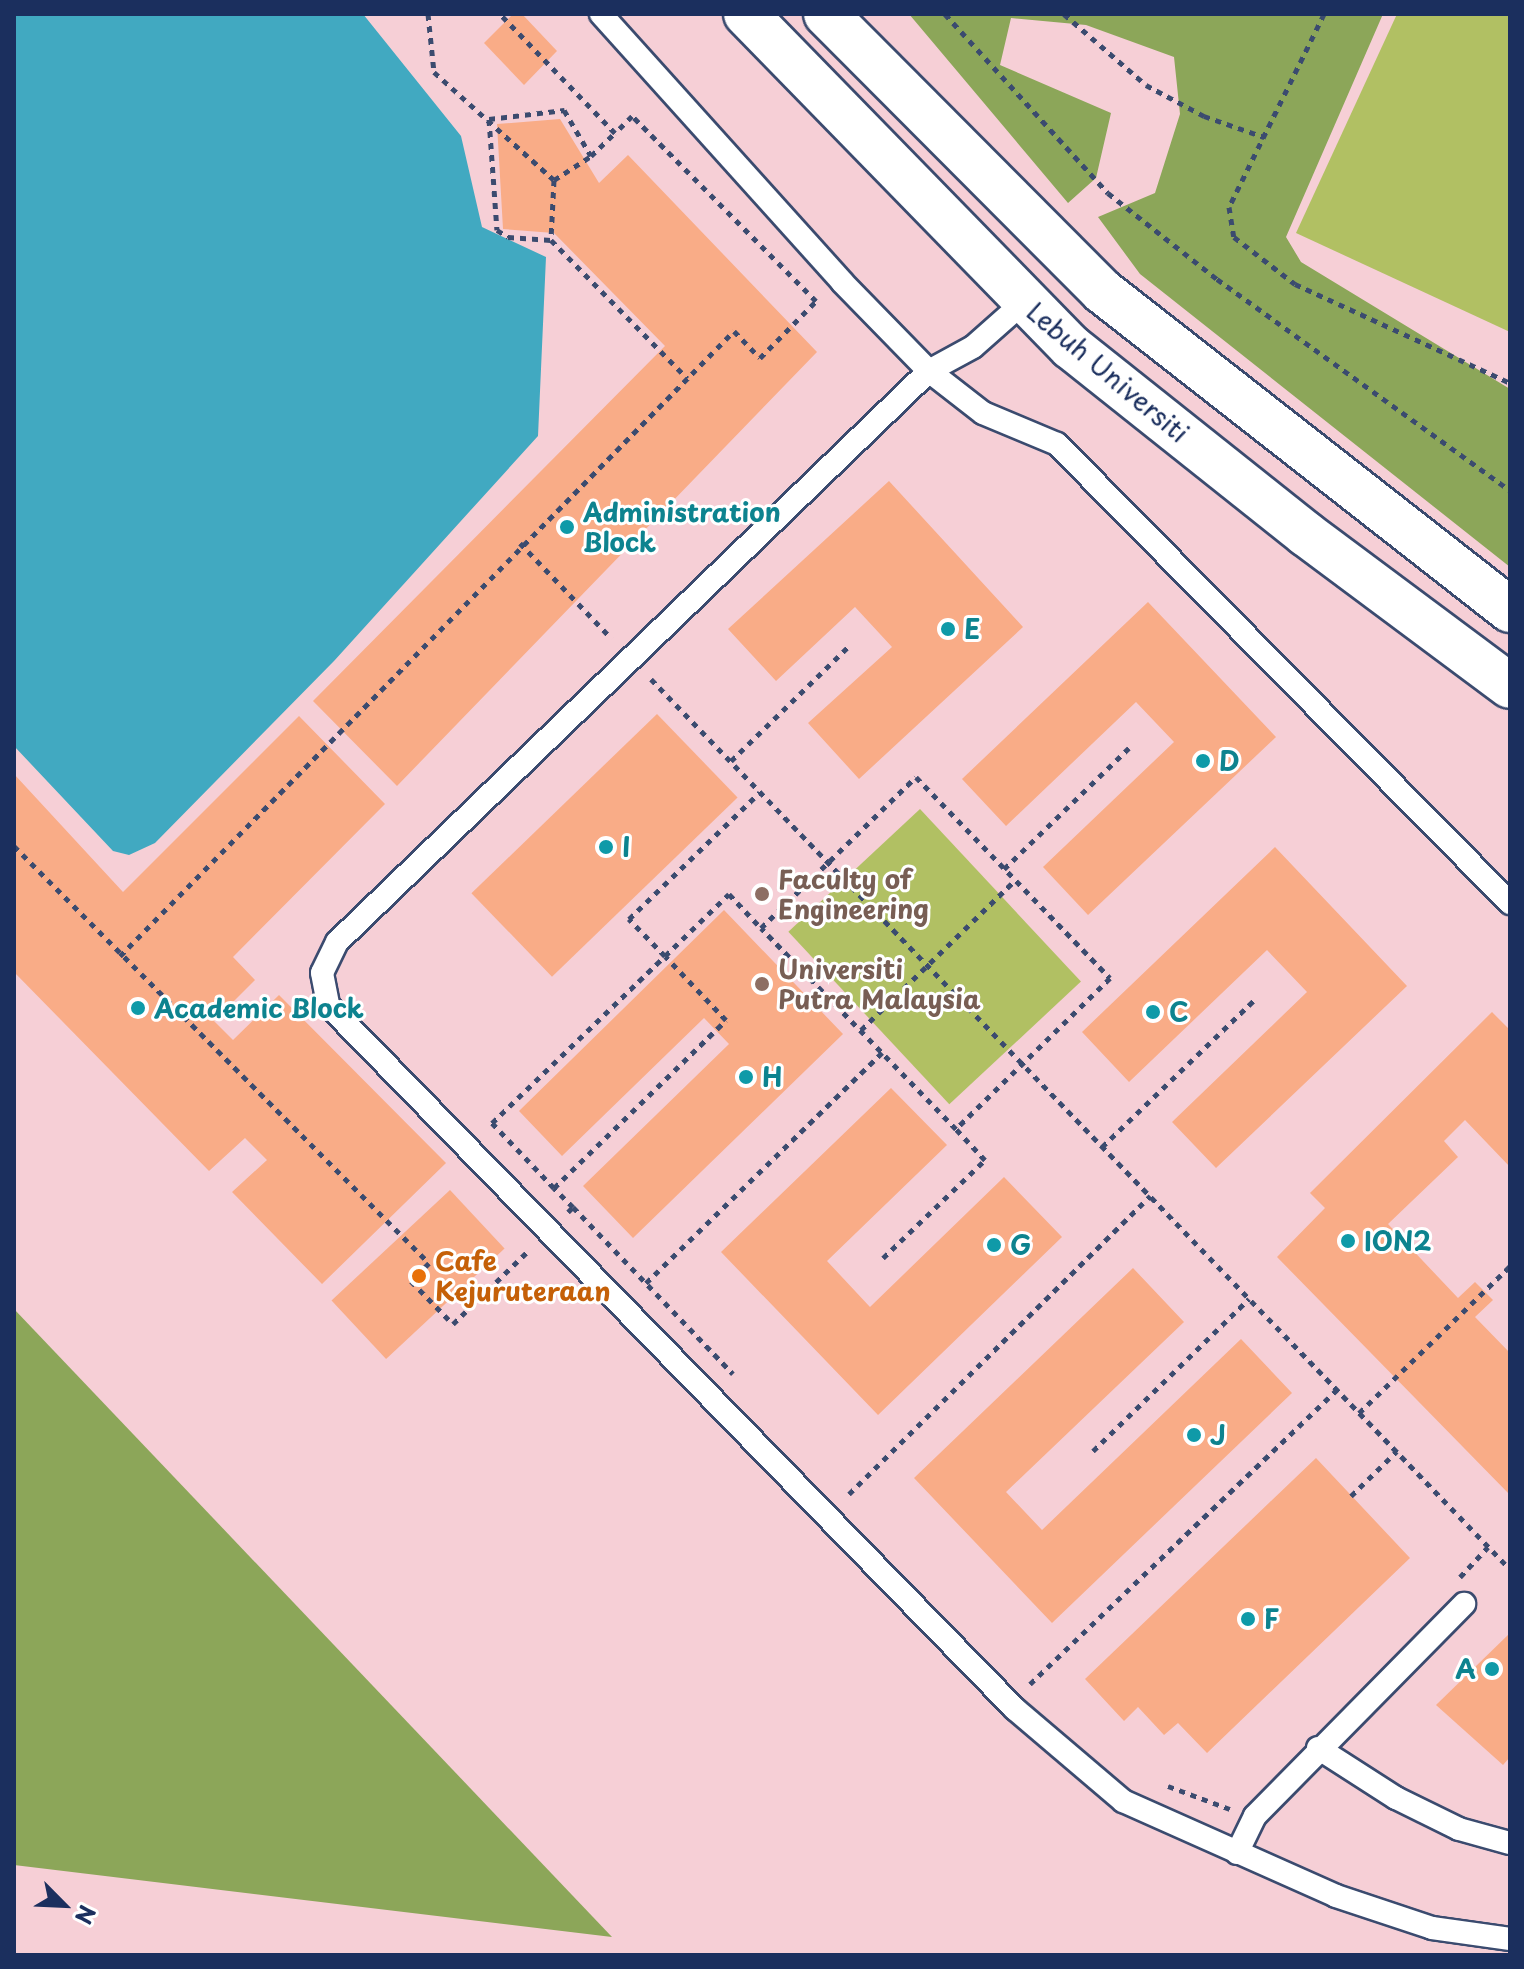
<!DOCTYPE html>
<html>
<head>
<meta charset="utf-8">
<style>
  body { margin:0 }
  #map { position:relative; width:1524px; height:1969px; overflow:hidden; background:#eee9cf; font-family:"Playpen Sans",sans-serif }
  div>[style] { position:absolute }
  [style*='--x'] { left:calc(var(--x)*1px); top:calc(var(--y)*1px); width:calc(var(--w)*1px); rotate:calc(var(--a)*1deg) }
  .built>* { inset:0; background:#f6cfd6; transform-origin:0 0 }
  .green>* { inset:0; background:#b1c063; transform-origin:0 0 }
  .forest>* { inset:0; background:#8ca659 }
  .water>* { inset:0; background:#41a9c1 }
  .building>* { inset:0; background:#f9ac87; transform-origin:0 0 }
  .path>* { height:5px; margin-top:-2.5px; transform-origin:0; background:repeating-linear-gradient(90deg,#3b4b6f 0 6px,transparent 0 12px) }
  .roads { filter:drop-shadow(2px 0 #3b4b6f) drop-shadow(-2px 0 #3b4b6f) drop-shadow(0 2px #3b4b6f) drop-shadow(0 -2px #3b4b6f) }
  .service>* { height:22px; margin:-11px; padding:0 11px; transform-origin:11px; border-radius:11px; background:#fff }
  .tertiary>* { height:44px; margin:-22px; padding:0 22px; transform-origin:22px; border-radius:22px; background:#fff }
  .dots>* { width:22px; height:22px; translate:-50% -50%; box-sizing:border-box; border:4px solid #fff; border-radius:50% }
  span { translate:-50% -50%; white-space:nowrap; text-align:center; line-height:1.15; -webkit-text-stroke:6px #fff; paint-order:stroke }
  .street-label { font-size:26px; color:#1b2f5e }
  .culture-label { font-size:26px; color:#0d838f; font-weight:700 }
  .left { translate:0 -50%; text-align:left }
  .right { translate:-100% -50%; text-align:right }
  .education-label { font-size:26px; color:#785e54; font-weight:700 }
  .food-label { font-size:26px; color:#c56008; font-weight:700 }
  .frame { position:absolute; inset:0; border:16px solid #1b2f5e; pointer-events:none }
  .north { position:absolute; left:24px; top:1865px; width:80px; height:80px; -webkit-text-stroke:6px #fff; paint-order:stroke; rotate:114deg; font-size:22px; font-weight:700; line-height:32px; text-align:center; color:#1b2f5e }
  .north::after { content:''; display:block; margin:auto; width:28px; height:36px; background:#1b2f5e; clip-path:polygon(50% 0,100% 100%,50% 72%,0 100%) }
</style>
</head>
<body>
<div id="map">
  <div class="built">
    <div style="left:14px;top:14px;width:1496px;height:1941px"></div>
  </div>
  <div class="green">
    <div style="clip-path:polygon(1397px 14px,1510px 14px,1510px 332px,1296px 233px)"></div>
    <div style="left:920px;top:809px;width:236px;height:180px;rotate:47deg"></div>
  </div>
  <div class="forest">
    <div style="clip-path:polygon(909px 14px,1383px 14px,1286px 237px,1301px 262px,1510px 389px,1510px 567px,1140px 274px,1098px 217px,1155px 193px,1180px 114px,1174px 57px,1086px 25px,1011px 18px,1000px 65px,1111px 113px,1096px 178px,1068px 203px)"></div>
    <div style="clip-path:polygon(14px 1309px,612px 1937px,14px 1865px)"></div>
  </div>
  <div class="water">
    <div style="clip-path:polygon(14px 14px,363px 14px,461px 136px,482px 227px,546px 257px,538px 436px,334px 661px,155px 843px,129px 855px,113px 851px,14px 746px)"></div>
  </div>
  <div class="building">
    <div style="clip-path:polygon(513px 14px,522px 14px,557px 51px,524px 85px,484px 43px)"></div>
    <div style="clip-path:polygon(560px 119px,599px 183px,628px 155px,817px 352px,397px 786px,313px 701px,665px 346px,554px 233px,503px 229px,497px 124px)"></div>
    <div style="clip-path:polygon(889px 481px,1023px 627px,859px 779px,808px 723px,892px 647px,855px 607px,776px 681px,728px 629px)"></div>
    <div style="clip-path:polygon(1148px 602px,1276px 737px,1088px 915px,1043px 867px,1174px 742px,1136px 702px,1006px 826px,962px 779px)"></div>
    <div style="left:657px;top:714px;width:116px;height:258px;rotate:46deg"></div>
    <div style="clip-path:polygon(299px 716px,385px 804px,233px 957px,255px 980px,214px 1021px,233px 1040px,279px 995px,446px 1163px,322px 1284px,232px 1192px,267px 1160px,245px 1138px,209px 1171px,14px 972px,14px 774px,123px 892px)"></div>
    <div style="clip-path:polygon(1275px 847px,1407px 986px,1216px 1168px,1172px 1122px,1307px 992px,1267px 950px,1129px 1082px,1082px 1032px)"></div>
    <div style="clip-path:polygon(724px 910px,843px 1034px,633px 1238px,583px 1186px,729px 1044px,704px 1018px,562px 1156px,519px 1111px)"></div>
    <div style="clip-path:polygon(1492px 1012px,1510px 1030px,1510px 1167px,1465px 1120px,1444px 1141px,1458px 1157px,1388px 1224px,1458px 1298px,1475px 1282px,1493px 1300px,1475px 1317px,1510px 1353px,1510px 1495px,1277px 1257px,1325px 1208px,1310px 1193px)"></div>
    <div style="clip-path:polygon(891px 1088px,947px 1145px,827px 1261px,870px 1307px,1004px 1177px,1062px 1237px,878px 1415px,721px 1252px)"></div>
    <div style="left:450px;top:1190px;width:80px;height:162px;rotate:47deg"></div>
    <div style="clip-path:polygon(1133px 1268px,1184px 1322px,1006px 1492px,1042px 1530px,1241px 1339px,1292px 1393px,1052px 1623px,914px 1478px)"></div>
    <div style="clip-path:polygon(1316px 1458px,1410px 1558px,1207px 1753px,1178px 1723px,1164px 1735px,1138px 1707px,1124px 1721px,1085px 1679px)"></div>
    <div style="clip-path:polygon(1510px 1633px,1510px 1757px,1503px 1765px,1436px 1705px)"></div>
  </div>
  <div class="path">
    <div style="--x:428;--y:14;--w:58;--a:84.1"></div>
    <div style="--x:434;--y:72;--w:161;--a:42"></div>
    <div style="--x:554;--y:180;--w:60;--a:92.9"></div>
    <div style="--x:945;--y:14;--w:242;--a:47.7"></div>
    <div style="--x:1108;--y:193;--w:139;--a:38.3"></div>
    <div style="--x:1217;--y:279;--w:361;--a:35.8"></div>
    <div style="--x:1064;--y:14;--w:108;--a:40.9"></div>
    <div style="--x:1146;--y:85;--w:66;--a:28.1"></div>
    <div style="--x:1204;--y:116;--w:64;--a:19.3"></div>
    <div style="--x:1324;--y:14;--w:215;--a:116.2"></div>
    <div style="--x:1229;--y:207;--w:30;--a:81"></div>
    <div style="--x:1234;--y:237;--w:77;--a:37.6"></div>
    <div style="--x:1295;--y:284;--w:237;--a:24.7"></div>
    <div style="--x:489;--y:119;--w:111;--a:85.9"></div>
    <div style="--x:497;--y:230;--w:13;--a:32"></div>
    <div style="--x:508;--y:237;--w:43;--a:4"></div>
    <div style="--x:551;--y:240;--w:194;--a:45.4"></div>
    <div style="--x:489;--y:119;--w:76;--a:-6.8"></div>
    <div style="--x:564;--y:110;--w:53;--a:59.6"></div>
    <div style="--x:591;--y:156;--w:33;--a:-44"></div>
    <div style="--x:615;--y:133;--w:165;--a:-134"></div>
    <div style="--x:554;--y:180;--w:44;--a:-33"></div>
    <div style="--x:520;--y:543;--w:132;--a:46.2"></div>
    <div style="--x:651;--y:679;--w:1237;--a:46.02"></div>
    <div style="--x:731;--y:761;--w:168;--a:-44.3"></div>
    <div style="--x:916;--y:777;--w:279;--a:46"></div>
    <div style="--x:1110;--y:978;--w:216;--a:135.6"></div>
    <div style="--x:956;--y:1129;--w:280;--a:-134.1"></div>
    <div style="--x:761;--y:928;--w:216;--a:-44.3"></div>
    <div style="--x:14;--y:846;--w:588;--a:45.14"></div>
    <div style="--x:429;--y:1263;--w:25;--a:135"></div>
    <div style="--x:411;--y:1281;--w:60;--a:45.7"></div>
    <div style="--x:453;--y:1324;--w:106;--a:-44.2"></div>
    <div style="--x:1004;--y:869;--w:174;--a:-44.1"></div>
    <div style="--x:120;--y:956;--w:876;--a:-45.51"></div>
    <div style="--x:734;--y:331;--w:37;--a:46"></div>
    <div style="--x:760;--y:358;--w:80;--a:-45.5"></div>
    <div style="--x:816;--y:301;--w:261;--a:-134.8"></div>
    <div style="--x:632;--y:116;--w:24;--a:135"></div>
    <div style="--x:861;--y:1030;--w:215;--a:-44.2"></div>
    <div style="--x:1102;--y:1147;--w:211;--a:-44"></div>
    <div style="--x:554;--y:1188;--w:90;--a:-133.6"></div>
    <div style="--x:492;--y:1123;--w:240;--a:-44"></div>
    <div style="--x:665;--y:956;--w:52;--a:-134.2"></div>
    <div style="--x:629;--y:919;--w:182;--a:-44.1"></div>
    <div style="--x:573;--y:1207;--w:231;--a:46.2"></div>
    <div style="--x:568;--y:1212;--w:7;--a:-45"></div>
    <div style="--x:573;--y:1207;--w:27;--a:-135"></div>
    <div style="--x:554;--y:1188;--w:240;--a:-44.3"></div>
    <div style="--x:726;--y:1020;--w:88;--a:-133.6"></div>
    <div style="--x:665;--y:956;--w:89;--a:-44.1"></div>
    <div style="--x:729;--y:894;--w:47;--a:46.7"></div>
    <div style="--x:883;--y:1258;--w:141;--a:-43.9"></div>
    <div style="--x:985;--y:1160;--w:42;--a:-133.1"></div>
    <div style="--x:646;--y:1283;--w:330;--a:-44.3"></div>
    <div style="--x:1359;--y:1413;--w:211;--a:-44.2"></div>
    <div style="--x:1093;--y:1451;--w:218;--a:-44.3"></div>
    <div style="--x:849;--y:1494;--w:424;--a:-44.7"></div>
    <div style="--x:1351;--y:1496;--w:64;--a:-44.4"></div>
    <div style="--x:1460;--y:1577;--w:41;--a:-47"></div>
    <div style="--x:1030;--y:1684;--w:425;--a:-43.8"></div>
    <div style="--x:1168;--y:1786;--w:66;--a:20.4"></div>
  </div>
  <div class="roads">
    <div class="service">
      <div style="--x:601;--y:14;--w:360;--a:48"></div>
      <div style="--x:842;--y:282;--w:124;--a:45.7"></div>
      <div style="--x:929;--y:371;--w:68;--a:37.9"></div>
      <div style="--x:983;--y:413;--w:80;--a:22.7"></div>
      <div style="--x:1057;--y:444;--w:645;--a:45.38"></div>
      <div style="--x:1025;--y:301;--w:69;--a:138.5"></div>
      <div style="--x:973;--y:347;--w:50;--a:151.4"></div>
      <div style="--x:929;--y:371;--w:822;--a:136.03"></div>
      <div style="--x:337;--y:942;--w:34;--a:116"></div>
      <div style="--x:322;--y:973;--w:33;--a:79"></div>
      <div style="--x:328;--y:1005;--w:984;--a:45.7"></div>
      <div style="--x:1015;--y:1709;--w:142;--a:40.4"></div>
      <div style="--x:1123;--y:1801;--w:233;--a:24"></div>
      <div style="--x:1336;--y:1896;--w:101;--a:18.4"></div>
      <div style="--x:1432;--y:1928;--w:79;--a:8"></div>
      <div style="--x:1318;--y:1748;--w:93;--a:32.7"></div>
      <div style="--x:1396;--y:1798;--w:70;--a:26.2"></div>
      <div style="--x:1459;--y:1829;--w:53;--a:15.4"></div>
      <div style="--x:1237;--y:1853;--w:41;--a:-64.1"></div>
      <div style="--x:1255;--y:1816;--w:298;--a:-45.4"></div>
    </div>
    <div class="tertiary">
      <div style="--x:746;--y:14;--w:465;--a:45.7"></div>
      <div style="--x:1071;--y:347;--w:300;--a:38.5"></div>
      <div style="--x:1306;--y:534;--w:254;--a:36.7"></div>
      <div style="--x:826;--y:14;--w:391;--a:45.1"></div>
      <div style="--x:1102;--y:291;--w:518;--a:38.02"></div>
    </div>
  </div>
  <div class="dots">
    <div style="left:567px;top:527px;background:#0f9aa8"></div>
    <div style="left:948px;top:629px;background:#0f9aa8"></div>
    <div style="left:1203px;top:761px;background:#0f9aa8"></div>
    <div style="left:606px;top:847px;background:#0f9aa8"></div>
    <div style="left:762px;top:894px;background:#8d6e63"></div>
    <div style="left:762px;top:984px;background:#8d6e63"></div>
    <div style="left:138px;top:1008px;background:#0f9aa8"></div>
    <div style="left:1153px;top:1012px;background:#0f9aa8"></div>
    <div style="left:746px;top:1077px;background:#0f9aa8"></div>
    <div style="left:1348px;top:1241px;background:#0f9aa8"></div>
    <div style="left:994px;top:1245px;background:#0f9aa8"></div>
    <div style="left:419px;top:1276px;background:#e8710a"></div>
    <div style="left:1194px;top:1435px;background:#0f9aa8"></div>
    <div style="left:1248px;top:1619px;background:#0f9aa8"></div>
    <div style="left:1492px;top:1669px;background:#0f9aa8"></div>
  </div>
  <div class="street-label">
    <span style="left:1108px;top:372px;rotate:40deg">Lebuh Universiti</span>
  </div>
  <div class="culture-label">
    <span class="left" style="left:583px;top:527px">Administration<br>Block</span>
    <span class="left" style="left:964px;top:629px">E</span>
    <span class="left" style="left:1219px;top:761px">D</span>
    <span class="left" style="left:622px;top:847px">I</span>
    <span class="left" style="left:154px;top:1008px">Academic Block</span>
    <span class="left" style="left:1169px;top:1012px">C</span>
    <span class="left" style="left:762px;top:1077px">H</span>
    <span class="left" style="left:1364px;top:1241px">ION2</span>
    <span class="left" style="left:1010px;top:1245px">G</span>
    <span class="left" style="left:1210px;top:1435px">J</span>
    <span class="left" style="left:1264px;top:1619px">F</span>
    <span class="right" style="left:1476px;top:1669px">A</span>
  </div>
  <div class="education-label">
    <span class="left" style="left:778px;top:894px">Faculty of<br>Engineering</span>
    <span class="left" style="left:778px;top:984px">Universiti<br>Putra Malaysia</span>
  </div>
  <div class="food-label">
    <span class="left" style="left:435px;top:1276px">Cafe<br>Kejuruteraan</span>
  </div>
  <div class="frame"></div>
  <div class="north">N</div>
</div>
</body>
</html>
